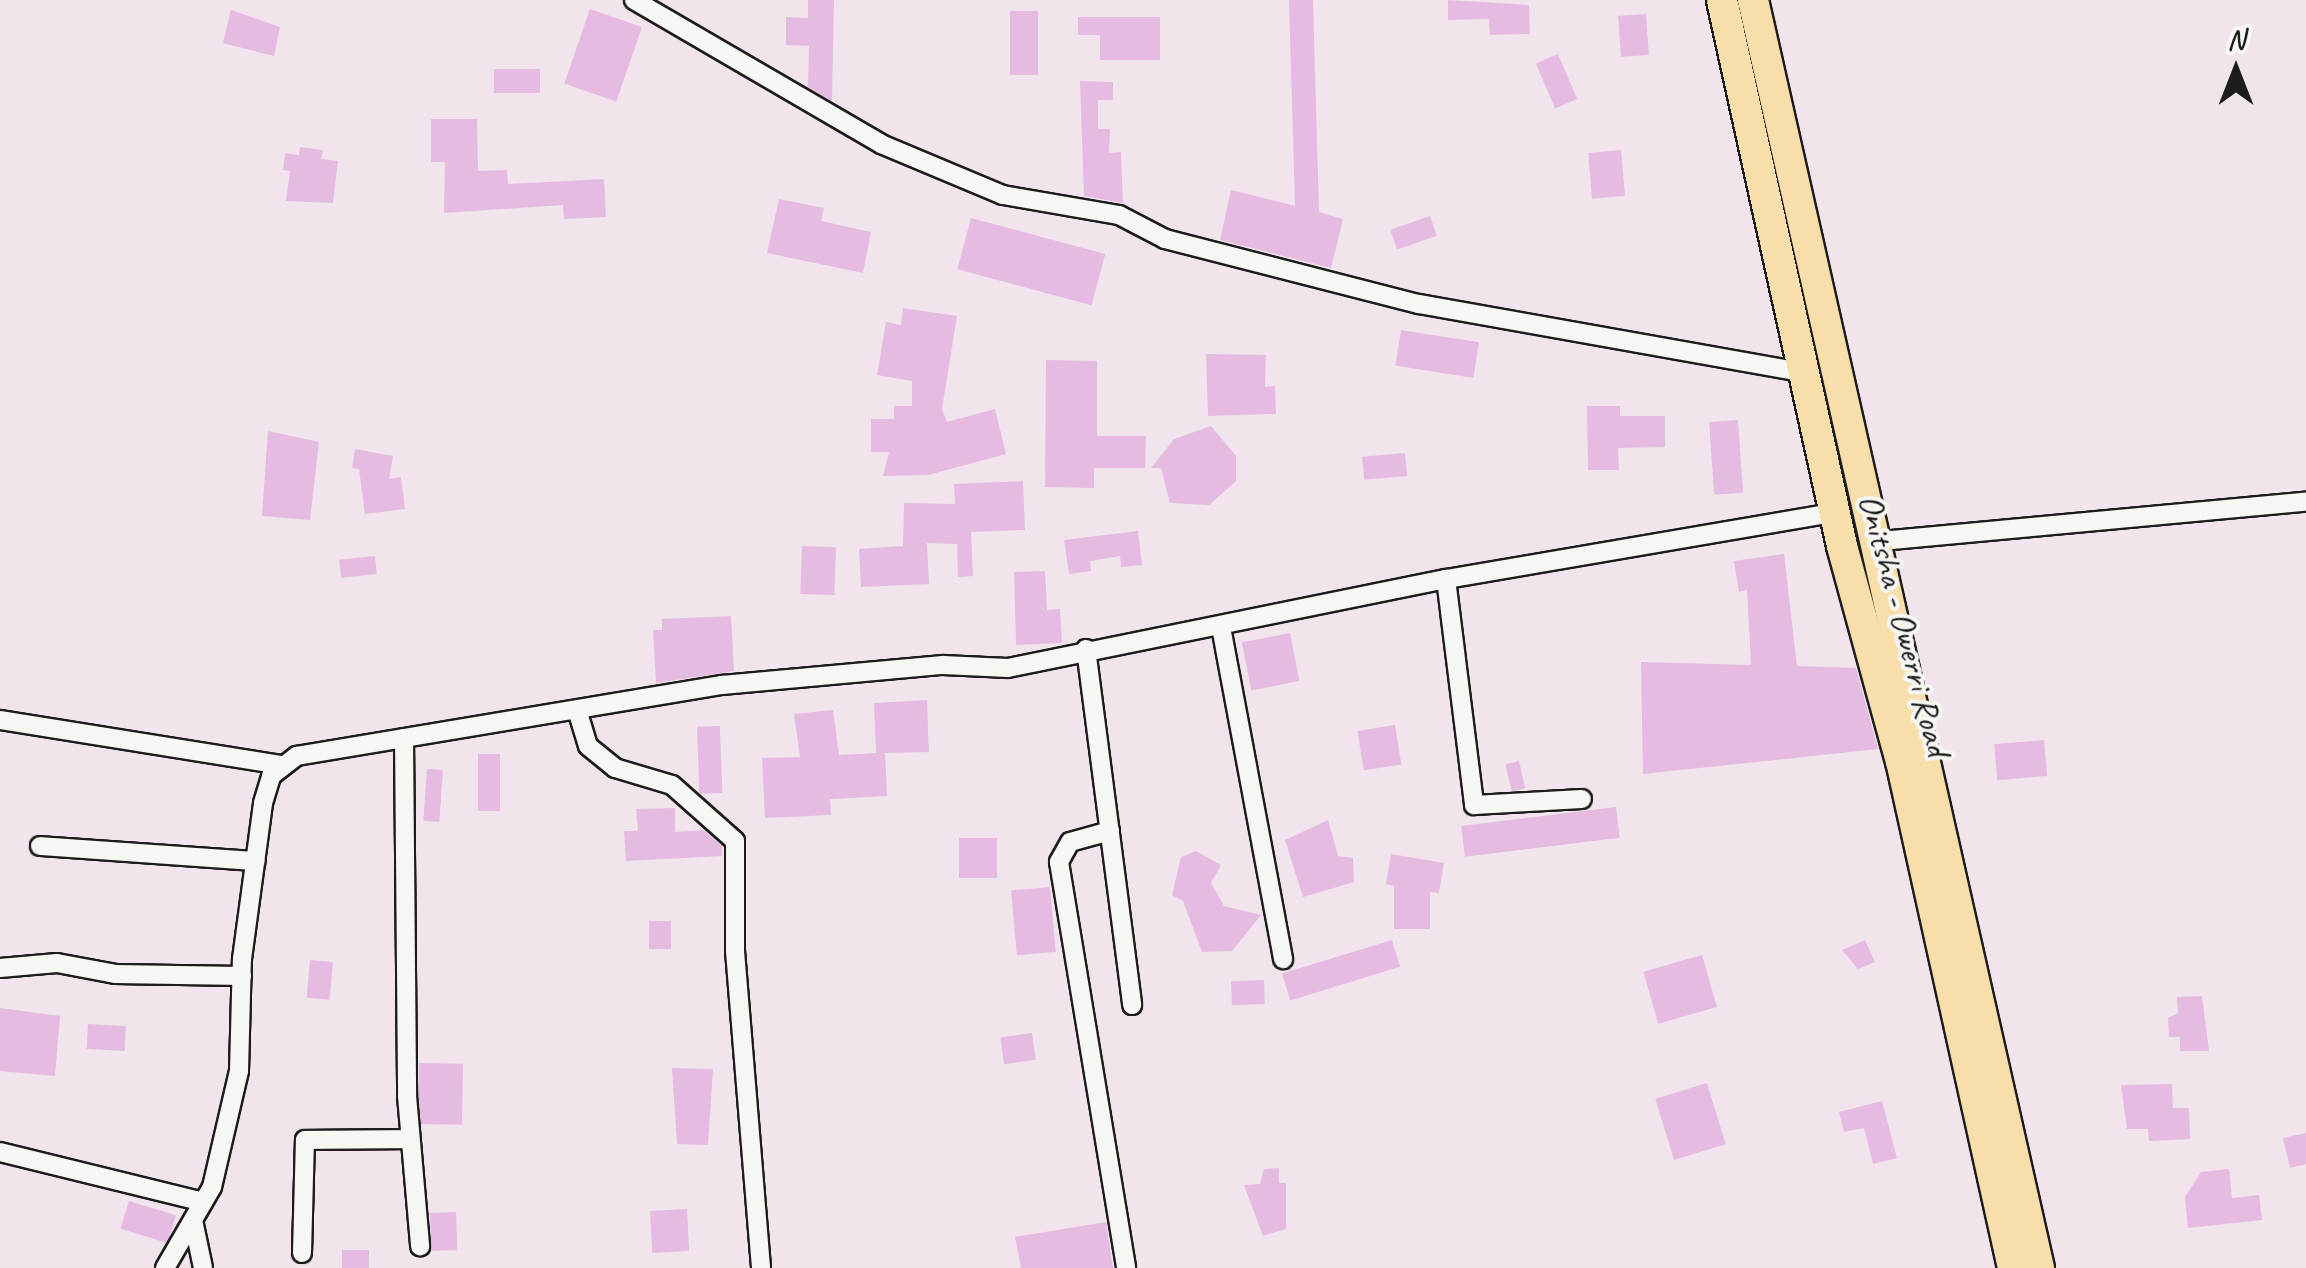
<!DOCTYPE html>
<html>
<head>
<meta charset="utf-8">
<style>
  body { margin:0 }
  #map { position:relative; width:2306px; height:1268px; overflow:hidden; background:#f1e4ed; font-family:Caveat,sans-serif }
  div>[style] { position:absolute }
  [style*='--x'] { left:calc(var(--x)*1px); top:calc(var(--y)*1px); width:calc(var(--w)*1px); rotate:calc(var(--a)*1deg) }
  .building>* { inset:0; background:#e5bbe1; transform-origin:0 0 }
  .roads { filter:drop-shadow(2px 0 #1c1c1c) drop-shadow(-2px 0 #1c1c1c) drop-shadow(0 2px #1c1c1c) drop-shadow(0 -2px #1c1c1c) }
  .minor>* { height:18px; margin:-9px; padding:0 9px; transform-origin:9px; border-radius:9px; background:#f6f6f2 }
  .trunk>* { height:30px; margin:-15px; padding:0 15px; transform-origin:15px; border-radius:15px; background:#f8deab }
  span { translate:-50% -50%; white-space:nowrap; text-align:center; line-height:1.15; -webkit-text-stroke:8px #f6f6f2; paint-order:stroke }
  .street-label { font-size:35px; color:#1c1c1c }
  .north { position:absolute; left:2186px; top:20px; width:100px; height:100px; -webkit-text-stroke:8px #f6f6f2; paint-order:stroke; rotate:0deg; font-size:28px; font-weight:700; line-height:40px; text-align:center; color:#1c1c1c }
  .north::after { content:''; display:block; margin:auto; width:35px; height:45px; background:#1c1c1c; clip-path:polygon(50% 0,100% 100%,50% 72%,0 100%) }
</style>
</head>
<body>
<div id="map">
  <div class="building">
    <div style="clip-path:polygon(808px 0,834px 0,832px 101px,808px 87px,809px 46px,786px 45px,786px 17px,808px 18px)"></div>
    <div style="clip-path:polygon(1289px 0,1313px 0,1319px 212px,1343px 219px,1331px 268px,1220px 240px,1231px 190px,1295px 206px)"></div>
    <div style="clip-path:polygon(1448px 0,1529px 5px,1530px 34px,1490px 35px,1489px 19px,1448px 20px)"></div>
    <div style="left:590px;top:9px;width:55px;height:79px;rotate:19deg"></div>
    <div style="clip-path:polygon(231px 10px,280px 27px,274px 56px,223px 43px)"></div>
    <div style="left:1010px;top:11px;width:28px;height:64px"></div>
    <div style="left:1646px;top:14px;width:41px;height:28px;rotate:86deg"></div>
    <div style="clip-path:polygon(1078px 17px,1160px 17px,1160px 60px,1100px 60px,1100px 35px,1078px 35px)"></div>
    <div style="left:1558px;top:54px;width:49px;height:24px;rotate:67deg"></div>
    <div style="left:494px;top:69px;width:46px;height:24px"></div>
    <div style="clip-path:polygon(1080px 81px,1113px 82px,1113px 100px,1098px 100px,1098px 129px,1110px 129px,1109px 153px,1121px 152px,1123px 203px,1084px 196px)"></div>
    <div style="clip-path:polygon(431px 119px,477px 119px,478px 171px,507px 170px,508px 184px,604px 179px,606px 217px,564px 219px,563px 205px,444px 213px,445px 162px,431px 162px)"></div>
    <div style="clip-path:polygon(300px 147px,323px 150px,321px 159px,338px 161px,333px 203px,286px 201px,290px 171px,283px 170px,285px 153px,299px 155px)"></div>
    <div style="left:1621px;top:150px;width:46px;height:33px;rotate:85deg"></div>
    <div style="clip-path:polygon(779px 199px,824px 208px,821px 221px,871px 232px,863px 273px,767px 253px)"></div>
    <div style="left:1430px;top:216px;width:21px;height:42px;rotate:71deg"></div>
    <div style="left:971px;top:218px;width:139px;height:53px;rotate:15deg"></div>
    <div style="clip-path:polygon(903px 308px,957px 316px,942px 409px,947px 422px,995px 409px,1006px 454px,928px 475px,883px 476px,889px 452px,871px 452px,871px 419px,894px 419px,894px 406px,912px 406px,912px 381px,877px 375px,886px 322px,901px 325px)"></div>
    <div style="left:1401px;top:330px;width:79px;height:36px;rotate:9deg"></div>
    <div style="clip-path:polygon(1206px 354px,1266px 355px,1265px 387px,1275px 386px,1276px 414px,1208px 416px)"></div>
    <div style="clip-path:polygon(1046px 360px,1097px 361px,1097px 436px,1146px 436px,1145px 468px,1094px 468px,1094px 488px,1045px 487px)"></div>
    <div style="clip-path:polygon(1587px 406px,1620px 406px,1620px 416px,1665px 416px,1665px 447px,1618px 448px,1619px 470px,1588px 470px)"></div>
    <div style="left:1738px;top:420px;width:73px;height:29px;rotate:86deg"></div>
    <div style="clip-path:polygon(1211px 426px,1236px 456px,1236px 481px,1209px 505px,1170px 503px,1161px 468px,1151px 468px,1174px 439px)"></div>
    <div style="clip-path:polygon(268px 431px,319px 442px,310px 520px,262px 516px)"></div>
    <div style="clip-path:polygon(355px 449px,393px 456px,389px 479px,401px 477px,405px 509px,365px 514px,359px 469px,352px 468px)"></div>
    <div style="left:1405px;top:453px;width:23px;height:43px;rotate:85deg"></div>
    <div style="clip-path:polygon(1023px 481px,1025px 530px,971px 532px,973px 576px,958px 577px,957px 544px,927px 543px,929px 584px,861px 587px,859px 549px,903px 546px,904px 503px,955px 504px,954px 484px)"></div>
    <div style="clip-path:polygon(1138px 531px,1142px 565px,1121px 567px,1120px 556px,1090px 561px,1091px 571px,1069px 574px,1064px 540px)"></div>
    <div style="left:802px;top:546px;width:34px;height:48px;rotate:2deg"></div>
    <div style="clip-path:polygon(1784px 554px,1797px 666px,1856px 668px,1878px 749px,1643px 774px,1641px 662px,1751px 665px,1747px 590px,1739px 592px,1734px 561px)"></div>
    <div style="left:375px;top:556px;width:18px;height:36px;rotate:84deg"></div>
    <div style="clip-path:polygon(1045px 571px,1047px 610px,1060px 609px,1062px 643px,1016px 645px,1014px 572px)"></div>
    <div style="clip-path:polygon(731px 616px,734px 671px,656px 683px,653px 630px,662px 630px,662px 619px)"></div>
    <div style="left:1290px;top:633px;width:49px;height:49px;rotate:79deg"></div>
    <div style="clip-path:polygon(927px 700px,929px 752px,885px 753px,887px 796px,830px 799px,831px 815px,765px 818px,762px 758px,800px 757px,794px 714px,833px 710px,839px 755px,876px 753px,874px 703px)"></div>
    <div style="left:1395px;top:725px;width:40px;height:38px;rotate:81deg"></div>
    <div style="left:720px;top:726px;width:67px;height:23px;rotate:88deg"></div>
    <div style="left:2044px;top:740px;width:36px;height:50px;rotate:85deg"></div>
    <div style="left:478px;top:754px;width:22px;height:57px"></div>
    <div style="left:1519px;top:761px;width:28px;height:14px;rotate:77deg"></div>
    <div style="left:427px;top:769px;width:16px;height:52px;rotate:4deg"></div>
    <div style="left:1616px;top:807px;width:31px;height:156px;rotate:83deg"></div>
    <div style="clip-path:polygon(675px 808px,675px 832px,704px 830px,722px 846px,722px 856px,626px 861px,624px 831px,638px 831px,636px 809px)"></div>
    <div style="clip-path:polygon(1328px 820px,1338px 856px,1353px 858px,1354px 882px,1303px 897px,1285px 840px)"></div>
    <div style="left:959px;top:838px;width:38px;height:40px"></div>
    <div style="clip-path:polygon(1196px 851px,1221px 865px,1211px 883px,1224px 906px,1261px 915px,1232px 951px,1202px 952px,1183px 901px,1172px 895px,1181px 857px)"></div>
    <div style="clip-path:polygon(1391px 854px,1444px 863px,1439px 893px,1430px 892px,1430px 929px,1394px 929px,1394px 886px,1386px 884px)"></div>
    <div style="left:1050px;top:887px;width:65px;height:39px;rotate:85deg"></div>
    <div style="left:649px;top:921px;width:22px;height:28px"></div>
    <div style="left:1392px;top:940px;width:28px;height:115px;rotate:73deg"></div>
    <div style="clip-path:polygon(1865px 940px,1875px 962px,1858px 969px,1842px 950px)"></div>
    <div style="left:1702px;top:955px;width:54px;height:61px;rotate:74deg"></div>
    <div style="left:310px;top:960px;width:23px;height:38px;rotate:5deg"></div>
    <div style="left:1264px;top:980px;width:24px;height:33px;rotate:88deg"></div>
    <div style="clip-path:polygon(2202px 996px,2209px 1051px,2180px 1051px,2180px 1037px,2169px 1037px,2168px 1018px,2178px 1013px,2177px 997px)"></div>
    <div style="clip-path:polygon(0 1008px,60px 1016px,55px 1076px,0 1071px)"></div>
    <div style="left:88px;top:1024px;width:38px;height:25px;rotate:3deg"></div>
    <div style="left:1032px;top:1033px;width:27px;height:32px;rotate:82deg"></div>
    <div style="left:419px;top:1063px;width:44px;height:61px;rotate:1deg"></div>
    <div style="clip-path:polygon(672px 1068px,713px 1069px,708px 1145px,677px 1144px)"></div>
    <div style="left:1707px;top:1083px;width:64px;height:54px;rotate:73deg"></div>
    <div style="clip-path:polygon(2172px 1084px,2173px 1108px,2189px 1108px,2190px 1139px,2149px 1141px,2148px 1129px,2127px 1129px,2121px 1085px)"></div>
    <div style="clip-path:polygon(1882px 1101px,1897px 1158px,1873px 1164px,1864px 1128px,1844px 1132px,1839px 1112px)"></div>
    <div style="clip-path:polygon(2306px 1133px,2306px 1164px,2290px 1168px,2283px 1138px)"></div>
    <div style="clip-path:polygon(1279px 1168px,1279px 1183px,1286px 1183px,1286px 1229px,1263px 1236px,1244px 1185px,1260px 1184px,1264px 1169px)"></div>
    <div style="clip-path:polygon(2229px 1169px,2232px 1198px,2259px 1195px,2262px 1220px,2188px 1228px,2185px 1197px,2201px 1172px)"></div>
    <div style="left:129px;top:1201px;width:49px;height:29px;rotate:17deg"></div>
    <div style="left:687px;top:1209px;width:42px;height:37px;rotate:87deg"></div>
    <div style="left:456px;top:1212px;width:38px;height:26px;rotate:88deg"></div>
    <div style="clip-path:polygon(1106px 1222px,1113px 1268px,1021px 1268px,1015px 1237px)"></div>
    <div style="left:342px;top:1250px;width:27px;height:18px"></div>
  </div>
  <div class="roads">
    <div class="minor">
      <div style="--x:634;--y:0;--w:286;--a:30.2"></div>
      <div style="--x:881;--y:144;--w:132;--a:22.7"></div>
      <div style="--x:1003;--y:195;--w:118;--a:9.8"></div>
      <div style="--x:1119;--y:215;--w:52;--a:27.6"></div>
      <div style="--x:1165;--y:239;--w:262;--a:14.4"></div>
      <div style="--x:1419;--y:304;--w:394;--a:10.1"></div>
      <div style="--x:1871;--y:542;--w:437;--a:-5.3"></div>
      <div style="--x:1446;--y:579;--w:228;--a:82.9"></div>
      <div style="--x:1474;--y:805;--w:108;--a:-3.2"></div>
      <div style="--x:1221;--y:627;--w:338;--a:79.4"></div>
      <div style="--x:1086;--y:649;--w:359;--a:82.6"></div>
      <div style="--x:578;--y:713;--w:34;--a:73"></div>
      <div style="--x:588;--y:746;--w:35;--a:39"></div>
      <div style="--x:615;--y:768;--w:59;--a:16.6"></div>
      <div style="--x:672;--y:785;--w:84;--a:41.6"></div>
      <div style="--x:735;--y:841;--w:110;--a:90"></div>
      <div style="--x:735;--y:951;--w:318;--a:85.3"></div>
      <div style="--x:0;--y:720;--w:286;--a:9.1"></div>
      <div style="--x:404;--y:738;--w:358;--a:89.5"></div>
      <div style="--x:407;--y:1096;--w:151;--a:85"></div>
      <div style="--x:1110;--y:831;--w:41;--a:164.6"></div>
      <div style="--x:1070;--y:842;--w:23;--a:119"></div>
      <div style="--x:1059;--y:862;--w:411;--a:80.6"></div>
      <div style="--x:40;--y:846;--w:216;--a:4"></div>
      <div style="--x:0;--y:968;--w:57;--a:-5"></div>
      <div style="--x:57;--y:963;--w:59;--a:10.7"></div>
      <div style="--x:115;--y:974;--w:127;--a:0.9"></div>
      <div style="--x:0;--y:1152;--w:209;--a:13.8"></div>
      <div style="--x:193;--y:1220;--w:49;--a:78.2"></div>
      <div style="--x:302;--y:1253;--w:113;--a:-88.5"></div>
      <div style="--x:305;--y:1140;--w:105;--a:-0.5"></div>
      <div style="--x:165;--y:1268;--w:94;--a:-59.9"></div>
      <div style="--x:212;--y:1187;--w:119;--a:-76.9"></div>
      <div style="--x:239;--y:1071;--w:112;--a:-88.5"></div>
      <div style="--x:242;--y:959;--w:157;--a:-82.3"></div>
      <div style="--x:263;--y:803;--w:28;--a:-73"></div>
      <div style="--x:271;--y:776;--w:33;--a:-38"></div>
      <div style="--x:297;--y:756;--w:431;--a:-9.5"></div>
      <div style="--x:722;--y:685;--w:222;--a:-5.2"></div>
      <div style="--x:943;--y:665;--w:65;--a:2.6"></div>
      <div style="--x:1008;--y:668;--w:447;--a:-11.5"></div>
      <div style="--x:1446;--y:579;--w:394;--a:-9.7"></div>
    </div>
    <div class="trunk">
      <div style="--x:1722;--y:0;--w:559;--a:77.6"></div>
      <div style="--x:1842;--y:546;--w:223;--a:74.7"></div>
      <div style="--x:1901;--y:761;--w:519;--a:77.54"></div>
      <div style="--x:1753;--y:0;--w:1300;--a:77.29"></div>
    </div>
  </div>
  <div class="street-label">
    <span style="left:1904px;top:625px;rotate:75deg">Onitsha - Owerri Road</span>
  </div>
  <div class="north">N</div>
</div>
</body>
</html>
